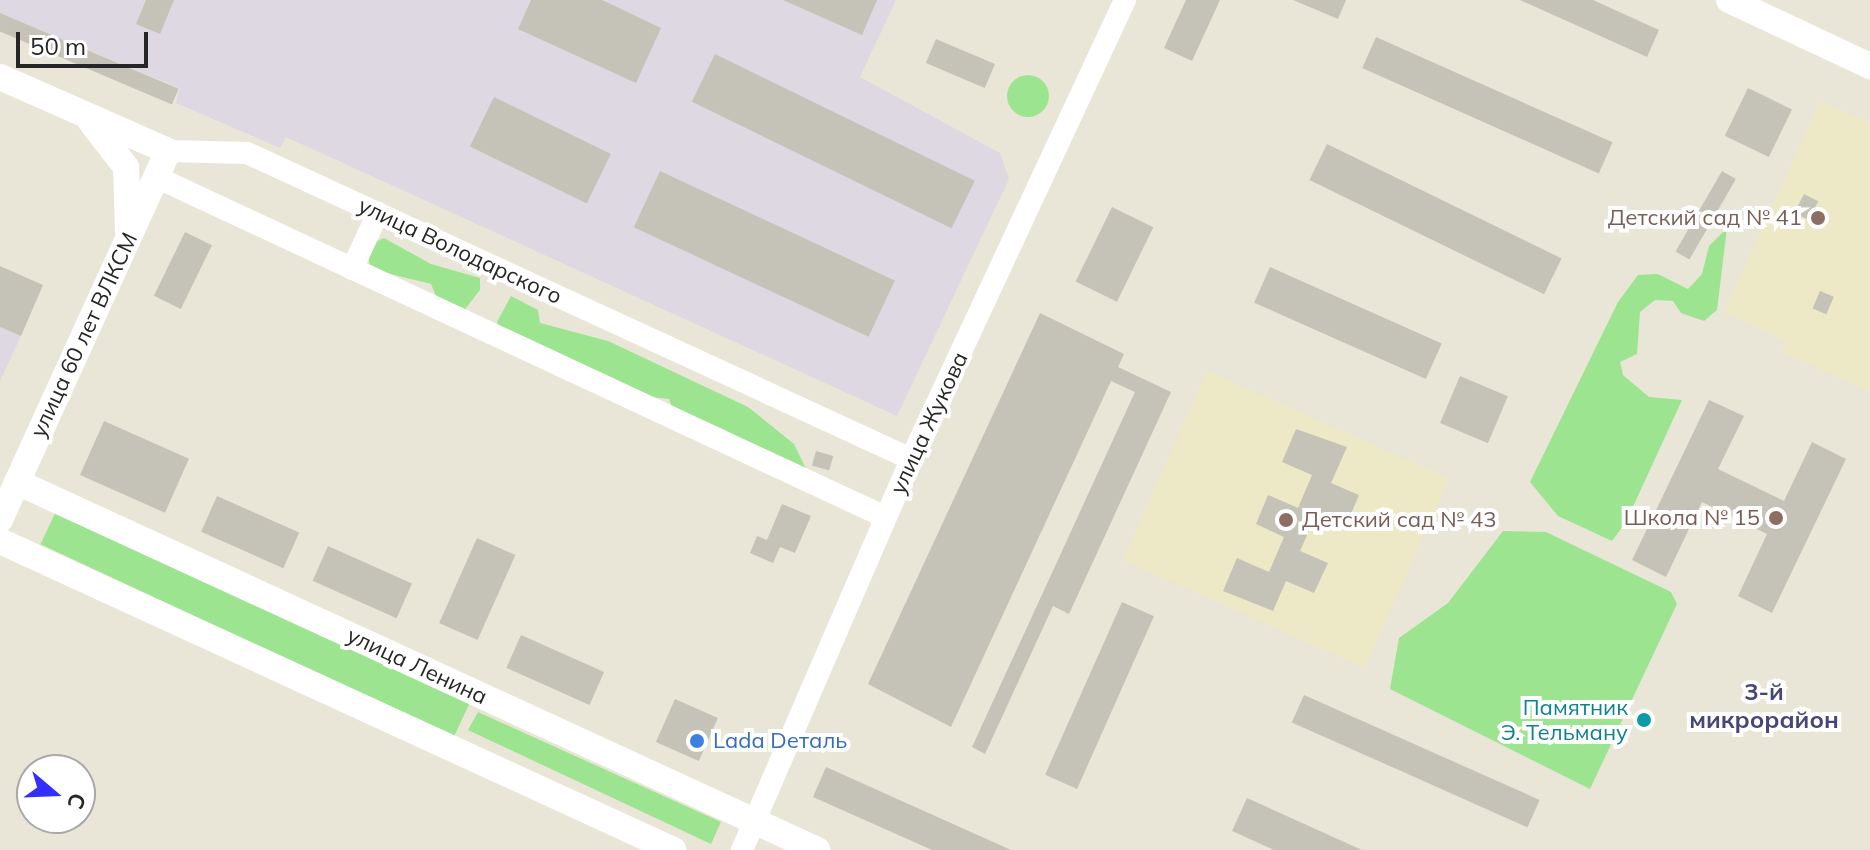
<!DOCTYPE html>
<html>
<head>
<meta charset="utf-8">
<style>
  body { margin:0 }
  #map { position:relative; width:1870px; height:850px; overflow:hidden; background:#eae6d7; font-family:Mulish,sans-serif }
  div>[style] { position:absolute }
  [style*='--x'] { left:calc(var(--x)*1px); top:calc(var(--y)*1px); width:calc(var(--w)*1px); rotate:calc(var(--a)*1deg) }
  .industrial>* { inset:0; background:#ddd8e2 }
  .education>* { inset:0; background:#ede8c5; transform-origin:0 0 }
  .green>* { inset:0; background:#9ce490; transform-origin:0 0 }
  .round { border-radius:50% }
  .building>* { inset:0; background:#c5c2b7; transform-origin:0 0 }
  .minor>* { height:22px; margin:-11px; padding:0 11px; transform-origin:11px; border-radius:11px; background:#fff }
  .tertiary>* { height:26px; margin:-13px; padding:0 13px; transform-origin:13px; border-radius:13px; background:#fff }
  .dots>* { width:22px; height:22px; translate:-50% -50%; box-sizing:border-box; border:4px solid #fff; border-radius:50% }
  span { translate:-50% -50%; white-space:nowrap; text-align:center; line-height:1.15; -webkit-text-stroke:8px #fff; paint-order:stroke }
  .education-label { font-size:22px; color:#785e54 }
  .right { translate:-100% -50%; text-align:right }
  .left { translate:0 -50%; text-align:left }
  .street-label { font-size:22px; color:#262626 }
  .culture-label { font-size:22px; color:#0d838f }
  .shop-label { font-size:22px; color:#366cbe }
  .neighbourhood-label { font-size:24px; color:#474678; font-weight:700 }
  .north { position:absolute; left:16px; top:754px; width:80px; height:80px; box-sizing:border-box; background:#fff; border:2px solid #a8a8a8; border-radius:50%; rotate:109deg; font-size:22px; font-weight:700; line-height:32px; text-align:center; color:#262626 }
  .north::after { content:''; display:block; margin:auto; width:28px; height:36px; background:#322fff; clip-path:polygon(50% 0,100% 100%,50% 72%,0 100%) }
  .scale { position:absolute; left:16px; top:32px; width:132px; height:36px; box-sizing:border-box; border:4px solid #262626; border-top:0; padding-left:10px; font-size:24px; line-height:28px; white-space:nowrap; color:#262626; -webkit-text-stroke:6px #fff; paint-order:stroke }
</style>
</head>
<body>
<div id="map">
  <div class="industrial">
    <div style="clip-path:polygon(0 0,896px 0,860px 77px,1000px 153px,1009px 179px,897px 416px,286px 137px,280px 148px,176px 103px,179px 88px,0 13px)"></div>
    <div style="clip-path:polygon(0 327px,21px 336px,0 381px)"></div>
  </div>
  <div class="education">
    <div style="clip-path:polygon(1820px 101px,1870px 123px,1870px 392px,1782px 352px,1786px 341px,1724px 312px)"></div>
    <div style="left:1207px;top:371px;width:265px;height:207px;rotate:24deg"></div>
  </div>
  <div class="green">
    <div class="round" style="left:1007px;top:75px;width:42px;height:42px"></div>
    <div style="clip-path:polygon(1727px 228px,1717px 310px,1704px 321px,1681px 313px,1673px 301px,1655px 300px,1640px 312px,1637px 354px,1620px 362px,1623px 375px,1649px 397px,1682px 400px,1626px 522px,1612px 541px,1558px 516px,1530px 482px,1618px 302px,1638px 275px,1658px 274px,1688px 289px,1702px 274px,1709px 246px)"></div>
    <div style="clip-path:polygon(384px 238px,431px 264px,480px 278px,480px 290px,462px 313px,436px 296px,431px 284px,370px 269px,367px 246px)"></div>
    <div style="clip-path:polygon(511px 296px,538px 310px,540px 323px,608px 341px,748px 407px,794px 444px,809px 475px,674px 413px,669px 399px,633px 395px,503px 335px,497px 322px)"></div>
    <div style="left:57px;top:509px;width:456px;height:39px;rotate:25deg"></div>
    <div style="clip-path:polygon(1503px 531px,1546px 532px,1671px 592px,1677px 604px,1590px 789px,1390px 689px,1399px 638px,1448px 603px)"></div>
    <div style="clip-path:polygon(478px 712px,721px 822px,711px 844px,468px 730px)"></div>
  </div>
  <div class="building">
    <div style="clip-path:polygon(146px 0,174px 0,160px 34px,136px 24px)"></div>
    <div style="clip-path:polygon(531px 0,602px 0,661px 28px,636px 83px,518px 29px)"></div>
    <div style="clip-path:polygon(783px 0,877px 0,862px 35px)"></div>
    <div style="clip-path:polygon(1186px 0,1220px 0,1192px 61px,1164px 48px)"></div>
    <div style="clip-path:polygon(1293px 0,1346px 0,1338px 19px)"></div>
    <div style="clip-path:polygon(1520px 0,1593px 0,1659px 30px,1647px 57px)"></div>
    <div style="left:0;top:13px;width:194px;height:17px;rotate:23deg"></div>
    <div style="left:1376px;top:37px;width:259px;height:34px;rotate:24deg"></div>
    <div style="left:936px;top:39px;width:64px;height:26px;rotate:23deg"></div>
    <div style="left:715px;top:54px;width:289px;height:53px;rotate:26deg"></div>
    <div style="left:1748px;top:88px;width:49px;height:53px;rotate:26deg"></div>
    <div style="left:494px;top:97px;width:130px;height:55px;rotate:26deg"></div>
    <div style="left:1327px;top:144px;width:261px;height:40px;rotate:26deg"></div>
    <div style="left:660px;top:171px;width:259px;height:62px;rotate:25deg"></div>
    <div style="left:1722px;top:171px;width:16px;height:93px;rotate:30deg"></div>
    <div style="left:1804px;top:194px;width:16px;height:21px;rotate:27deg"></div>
    <div style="left:1112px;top:207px;width:46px;height:83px;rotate:26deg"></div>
    <div style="left:185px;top:232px;width:30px;height:71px;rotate:26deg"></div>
    <div style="clip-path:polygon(0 266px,43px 285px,21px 336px,0 327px)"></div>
    <div style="left:1270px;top:267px;width:188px;height:39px;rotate:24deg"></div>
    <div style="left:1820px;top:291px;width:15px;height:19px;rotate:23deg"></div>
    <div style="clip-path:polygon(1040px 313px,1124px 354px,1118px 367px,1171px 392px,1069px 614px,1053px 606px,985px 754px,972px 747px,1135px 392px,1111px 381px,951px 727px,868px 684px)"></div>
    <div style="left:1460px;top:376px;width:52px;height:51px;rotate:23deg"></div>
    <div style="clip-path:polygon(1709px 400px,1744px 416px,1718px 469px,1784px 501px,1812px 442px,1846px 459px,1772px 613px,1738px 596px,1767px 534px,1702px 502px,1666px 577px,1632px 560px)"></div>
    <div style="left:104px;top:421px;width:93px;height:59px;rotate:24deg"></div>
    <div style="clip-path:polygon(1296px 429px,1347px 447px,1331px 483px,1359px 495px,1345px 528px,1316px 515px,1300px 551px,1328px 563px,1314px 593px,1286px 581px,1273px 611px,1223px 591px,1237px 558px,1269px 572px,1284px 537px,1256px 524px,1268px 495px,1298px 508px,1312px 475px,1282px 462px)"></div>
    <div style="left:816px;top:451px;width:18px;height:15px;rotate:16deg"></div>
    <div style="left:217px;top:496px;width:90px;height:39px;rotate:24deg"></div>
    <div style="clip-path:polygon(782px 504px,811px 516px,795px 553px,780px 547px,773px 563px,750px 553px,757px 536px,767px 540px)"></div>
    <div style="left:477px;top:538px;width:42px;height:93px;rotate:24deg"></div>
    <div style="left:328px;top:546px;width:92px;height:38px;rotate:24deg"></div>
    <div style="left:1122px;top:602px;width:35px;height:189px;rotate:24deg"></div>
    <div style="left:521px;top:635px;width:91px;height:36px;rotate:24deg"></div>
    <div style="left:1304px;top:695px;width:258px;height:30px;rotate:24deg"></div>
    <div style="left:675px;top:699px;width:47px;height:47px;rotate:24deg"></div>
    <div style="clip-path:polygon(826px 767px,1011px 850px,932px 850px,813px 797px)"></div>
    <div style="clip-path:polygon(1247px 798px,1362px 850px,1274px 850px,1232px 831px)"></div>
  </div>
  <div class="minor">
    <div style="--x:168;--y:151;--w:79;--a:1.5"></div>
    <div style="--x:247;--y:153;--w:731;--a:24.74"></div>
    <div style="--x:156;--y:177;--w:804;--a:25"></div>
    <div style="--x:352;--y:269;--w:62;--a:-65.1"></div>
    <div style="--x:742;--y:850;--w:426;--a:-66.6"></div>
    <div style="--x:911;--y:459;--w:506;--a:-65"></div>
  </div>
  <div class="tertiary">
    <div style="--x:1729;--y:0;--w:156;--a:25.1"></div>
    <div style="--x:0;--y:77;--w:184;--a:23.8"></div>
    <div style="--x:168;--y:151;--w:405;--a:114.5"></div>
    <div style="--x:91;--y:122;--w:57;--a:52.1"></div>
    <div style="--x:126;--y:167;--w:63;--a:88.2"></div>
    <div style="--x:17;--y:482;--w:881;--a:24.7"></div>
    <div style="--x:0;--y:541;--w:741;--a:24.66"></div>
  </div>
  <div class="dots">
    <div style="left:1818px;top:218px;background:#8d6e63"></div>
    <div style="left:1776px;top:518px;background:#8d6e63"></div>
    <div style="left:1286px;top:520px;background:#8d6e63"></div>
    <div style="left:1644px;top:720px;background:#0f9aa8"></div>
    <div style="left:697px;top:741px;background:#3f7fe0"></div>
  </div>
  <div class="education-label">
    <span class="right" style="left:1802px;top:218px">Детский сад № 41</span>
    <span class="right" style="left:1760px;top:518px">Школа № 15</span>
    <span class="left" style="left:1302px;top:520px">Детский сад № 43</span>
  </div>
  <div class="street-label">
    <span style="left:460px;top:251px;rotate:25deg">улица Володарского</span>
    <span style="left:84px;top:335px;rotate:-65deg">улица 60 лет ВЛКСМ</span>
    <span style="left:929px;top:423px;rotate:-65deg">улица Жукова</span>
    <span style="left:417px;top:666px;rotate:25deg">улица Ленина</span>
  </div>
  <div class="culture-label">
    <span class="right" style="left:1628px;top:720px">Памятник<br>Э. Тельману</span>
  </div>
  <div class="shop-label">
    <span class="left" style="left:713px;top:741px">Lada Dеталь</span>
  </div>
  <div class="neighbourhood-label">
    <span style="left:1764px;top:706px">3-й<br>микрорайон</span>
  </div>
  <div class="north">С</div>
  <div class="scale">50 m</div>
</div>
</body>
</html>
